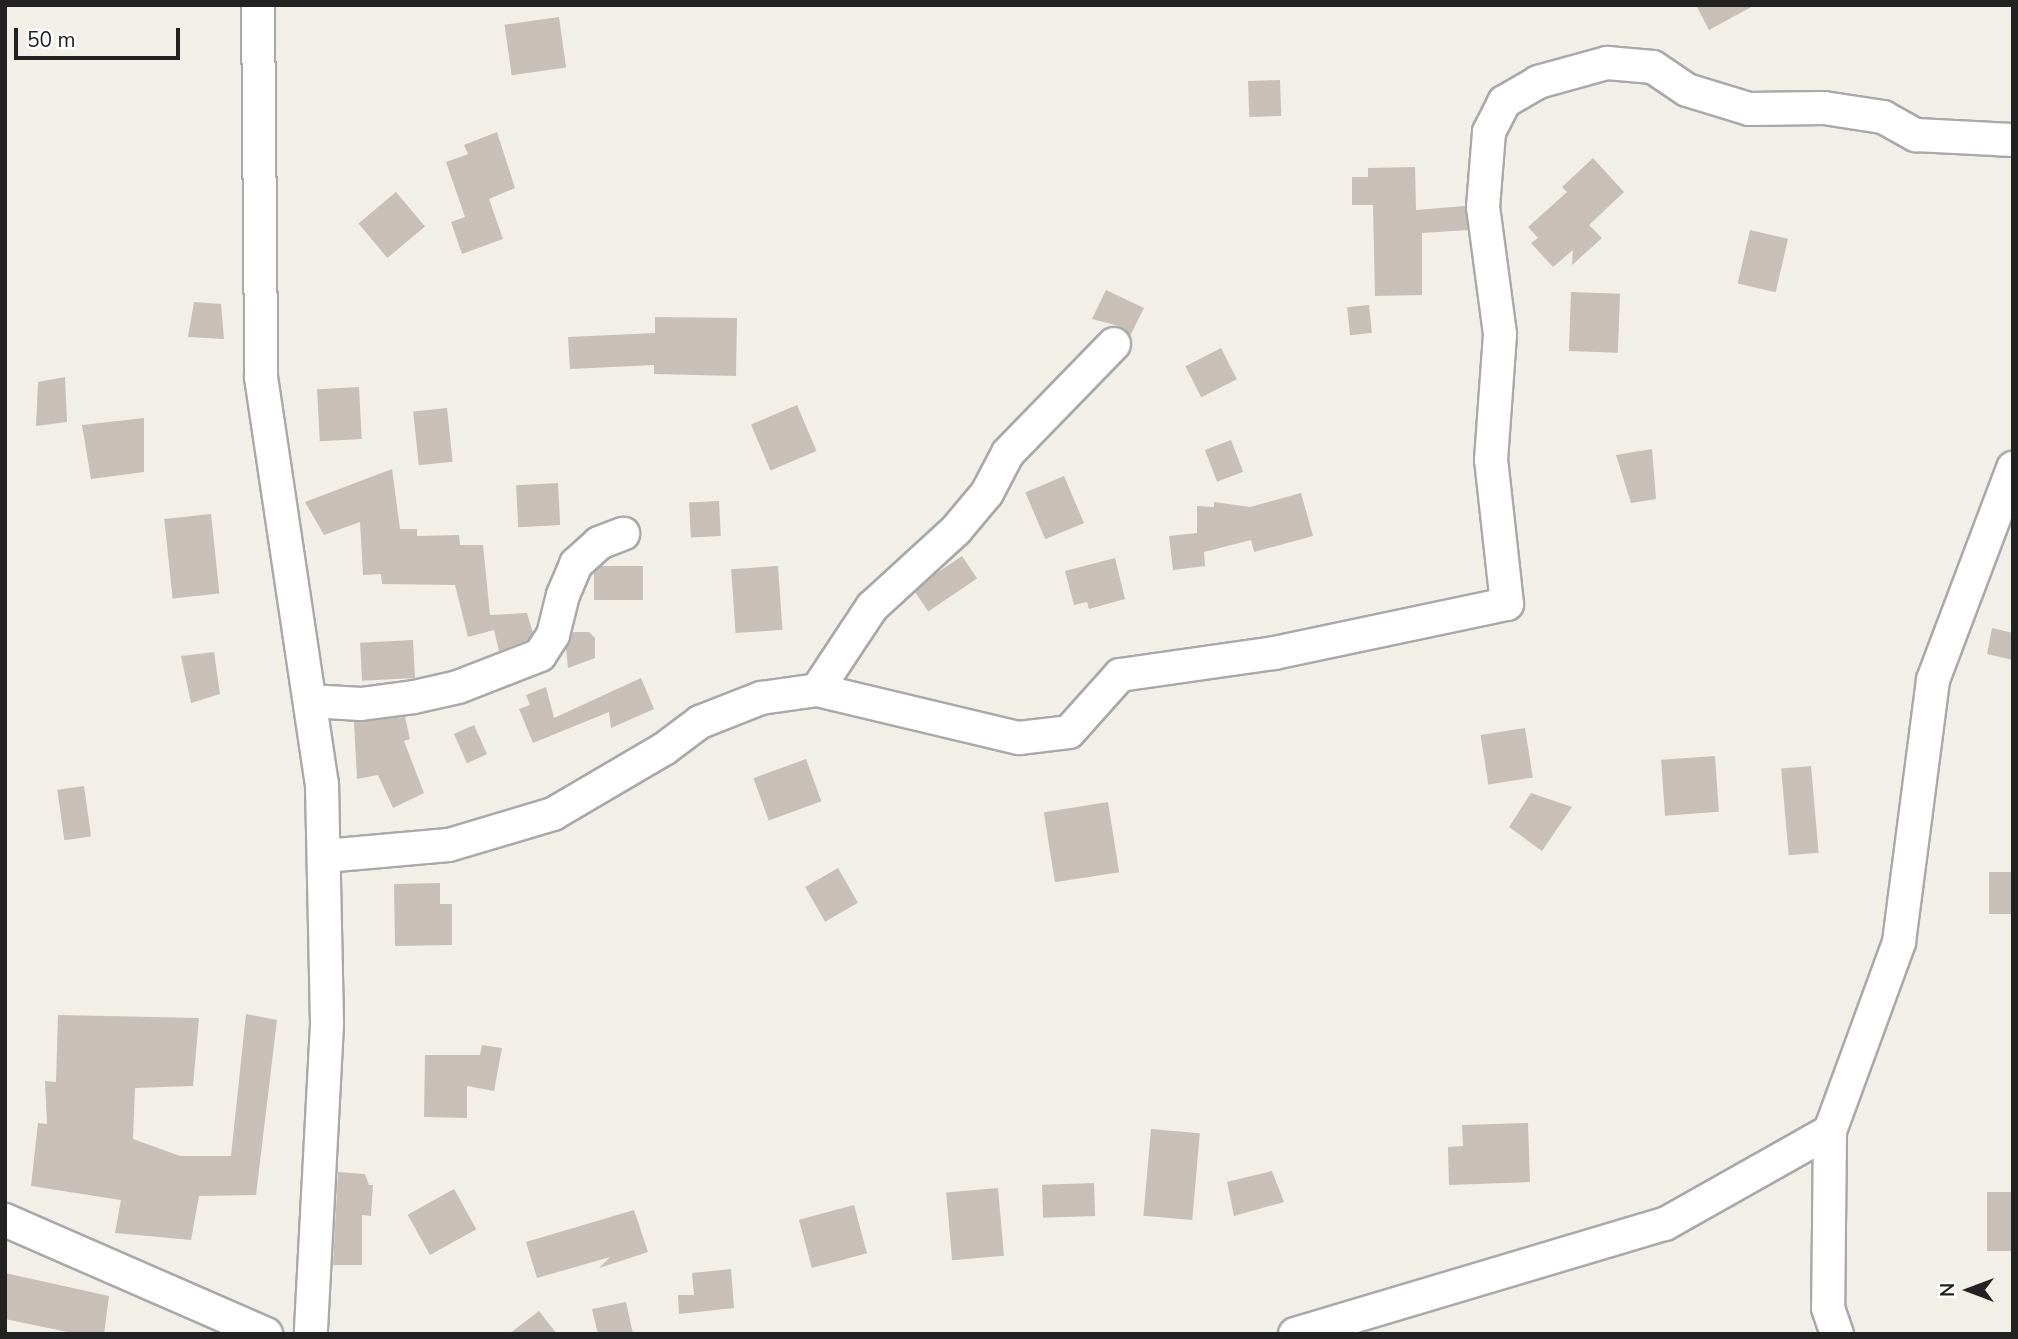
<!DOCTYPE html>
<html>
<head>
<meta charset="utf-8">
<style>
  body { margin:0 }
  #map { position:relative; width:2018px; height:1339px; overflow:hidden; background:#f2efe9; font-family:"Nunito Sans",sans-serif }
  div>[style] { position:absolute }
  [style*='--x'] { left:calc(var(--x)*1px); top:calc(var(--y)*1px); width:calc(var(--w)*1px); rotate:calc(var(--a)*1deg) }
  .building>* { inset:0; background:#c7bfb8; transform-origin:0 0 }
  .roads { filter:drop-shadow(2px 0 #a9a9a9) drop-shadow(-2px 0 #a9a9a9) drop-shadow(0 2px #a9a9a9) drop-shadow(0 -2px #a9a9a9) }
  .minor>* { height:32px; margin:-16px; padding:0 16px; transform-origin:16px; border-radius:16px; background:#fff }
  span { translate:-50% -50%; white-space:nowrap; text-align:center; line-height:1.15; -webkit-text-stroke:7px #fff; paint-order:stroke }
  .frame { position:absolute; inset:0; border:7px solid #222; pointer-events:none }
  .north { position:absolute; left:1934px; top:1255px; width:70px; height:70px; -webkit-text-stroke:5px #fff; paint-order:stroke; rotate:270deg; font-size:19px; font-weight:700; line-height:28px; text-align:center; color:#222 }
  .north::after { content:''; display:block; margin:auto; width:24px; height:32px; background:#222; clip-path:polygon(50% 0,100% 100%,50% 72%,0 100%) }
  .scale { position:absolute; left:14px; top:28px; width:166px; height:32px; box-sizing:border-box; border:4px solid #222; border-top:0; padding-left:9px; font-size:21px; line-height:24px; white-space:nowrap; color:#222; -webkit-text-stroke:5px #fff; paint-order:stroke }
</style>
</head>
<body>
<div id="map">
  <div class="building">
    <div style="clip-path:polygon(1696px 5px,1755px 5px,1709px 30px)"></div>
    <div style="left:559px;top:17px;width:51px;height:55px;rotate:82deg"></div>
    <div style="left:1280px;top:80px;width:36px;height:32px;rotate:88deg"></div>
    <div style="clip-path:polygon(497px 132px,515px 188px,489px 199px,503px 239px,462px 254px,451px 222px,465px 217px,446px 162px,468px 154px,464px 145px)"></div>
    <div style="clip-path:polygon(1593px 158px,1624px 192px,1589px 225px,1602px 238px,1572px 265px,1573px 250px,1553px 267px,1531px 243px,1538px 238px,1528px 227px,1567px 192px,1562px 187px)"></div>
    <div style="clip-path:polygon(1415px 167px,1416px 210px,1465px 206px,1468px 230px,1422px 233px,1422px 295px,1375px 296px,1373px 205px,1352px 205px,1352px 177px,1368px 177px,1368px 168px)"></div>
    <div style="left:396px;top:192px;width:45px;height:49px;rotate:50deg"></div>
    <div style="left:1750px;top:230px;width:39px;height:55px;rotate:13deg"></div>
    <div style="clip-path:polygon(1106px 290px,1144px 308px,1130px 336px,1119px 326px,1092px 319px)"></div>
    <div style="left:1571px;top:292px;width:49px;height:59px;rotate:2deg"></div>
    <div style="clip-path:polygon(194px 302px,221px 304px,224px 339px,188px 337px)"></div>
    <div style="left:1369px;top:305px;width:28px;height:22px;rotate:84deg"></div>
    <div style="clip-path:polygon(655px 317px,737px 318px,736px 376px,654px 374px,654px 365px,570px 369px,568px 337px,655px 333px)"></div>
    <div style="left:1221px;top:348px;width:35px;height:40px;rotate:63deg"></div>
    <div style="clip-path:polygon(65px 377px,67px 422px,36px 426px,38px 382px)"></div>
    <div style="left:359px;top:387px;width:52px;height:42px;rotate:87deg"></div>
    <div style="left:797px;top:405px;width:50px;height:50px;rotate:67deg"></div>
    <div style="left:447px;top:408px;width:54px;height:34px;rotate:84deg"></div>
    <div style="clip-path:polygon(144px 418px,144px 472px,91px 479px,82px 425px)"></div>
    <div style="left:1231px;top:440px;width:34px;height:28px;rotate:69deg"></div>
    <div style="clip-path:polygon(1652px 449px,1656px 499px,1631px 503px,1616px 455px)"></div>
    <div style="clip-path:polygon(392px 469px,400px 529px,417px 529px,417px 536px,459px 535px,460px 545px,483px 545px,490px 615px,527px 613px,533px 633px,528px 640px,499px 651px,494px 630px,468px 637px,455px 585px,382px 584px,381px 574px,363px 575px,360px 522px,324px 535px,305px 502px)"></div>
    <div style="left:1064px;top:476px;width:51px;height:42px;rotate:67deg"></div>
    <div style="left:558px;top:483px;width:42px;height:42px;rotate:87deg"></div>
    <div style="clip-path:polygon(1301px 493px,1313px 536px,1254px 552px,1251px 540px,1204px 552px,1205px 566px,1173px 570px,1169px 536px,1197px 533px,1197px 506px,1214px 507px,1214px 502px,1250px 507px)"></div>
    <div style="left:719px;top:501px;width:35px;height:30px;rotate:87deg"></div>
    <div style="left:211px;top:514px;width:80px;height:47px;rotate:84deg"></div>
    <div style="left:962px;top:556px;width:27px;height:59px;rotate:56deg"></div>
    <div style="clip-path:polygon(1115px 558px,1125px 599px,1089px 609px,1087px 602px,1074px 605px,1065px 571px)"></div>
    <div style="clip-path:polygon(601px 566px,643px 566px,643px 600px,594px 600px,594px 573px)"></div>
    <div style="left:778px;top:566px;width:64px;height:47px;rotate:86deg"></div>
    <div style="clip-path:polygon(1992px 628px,2013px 633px,2013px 660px,1987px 654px)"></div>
    <div style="clip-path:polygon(573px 632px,589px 632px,595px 638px,595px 658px,568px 668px,566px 648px)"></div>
    <div style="left:413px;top:640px;width:38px;height:53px;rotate:87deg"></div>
    <div style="clip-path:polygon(214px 652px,220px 694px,191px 703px,181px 656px)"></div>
    <div style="clip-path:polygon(641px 678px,654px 709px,611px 728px,609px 712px,533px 743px,519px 709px,530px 705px,526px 695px,546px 687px,554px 718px)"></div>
    <div style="clip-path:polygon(405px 717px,410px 739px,404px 741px,424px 793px,393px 808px,378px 775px,357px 779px,354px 722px)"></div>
    <div style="left:474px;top:725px;width:32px;height:22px;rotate:66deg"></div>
    <div style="left:1525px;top:728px;width:50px;height:45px;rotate:81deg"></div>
    <div style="left:1715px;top:756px;width:56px;height:54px;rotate:86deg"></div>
    <div style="left:806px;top:759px;width:45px;height:56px;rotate:70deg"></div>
    <div style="left:1811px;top:766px;width:87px;height:30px;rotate:85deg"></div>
    <div style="left:84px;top:786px;width:51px;height:27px;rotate:82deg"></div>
    <div style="clip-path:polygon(1531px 793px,1572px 807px,1542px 851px,1509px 827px)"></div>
    <div style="left:1108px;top:802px;width:71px;height:65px;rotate:81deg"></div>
    <div style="left:838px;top:868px;width:40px;height:38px;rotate:60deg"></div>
    <div style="left:1989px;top:872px;width:24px;height:42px"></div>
    <div style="clip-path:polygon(440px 883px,440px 904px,452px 904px,452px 945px,395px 946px,394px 884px)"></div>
    <div style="clip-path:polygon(246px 1014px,277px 1020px,256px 1195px,199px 1196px,191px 1240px,115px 1233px,121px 1200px,31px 1186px,38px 1123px,47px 1124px,45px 1081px,56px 1082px,58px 1015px,199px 1018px,193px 1086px,135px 1088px,133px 1139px,180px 1156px,231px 1156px)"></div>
    <div style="clip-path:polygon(482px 1045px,502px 1048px,494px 1091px,467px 1086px,467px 1118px,424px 1117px,425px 1055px,480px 1055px)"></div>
    <div style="clip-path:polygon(1528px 1123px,1530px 1182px,1449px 1185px,1448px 1147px,1463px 1146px,1462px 1125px)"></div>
    <div style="left:1151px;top:1129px;width:49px;height:87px;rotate:5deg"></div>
    <div style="clip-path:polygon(1272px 1171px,1284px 1202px,1234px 1216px,1227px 1182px)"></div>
    <div style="clip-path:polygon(338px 1172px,365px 1174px,369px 1185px,373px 1185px,371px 1216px,362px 1215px,362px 1265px,333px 1265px)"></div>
    <div style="left:1094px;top:1183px;width:33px;height:52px;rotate:88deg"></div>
    <div style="left:998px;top:1188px;width:68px;height:52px;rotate:85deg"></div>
    <div style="left:454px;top:1189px;width:46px;height:53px;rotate:61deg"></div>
    <div style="left:2013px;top:1192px;width:59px;height:26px;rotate:90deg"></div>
    <div style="left:854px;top:1205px;width:50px;height:57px;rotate:75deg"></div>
    <div style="clip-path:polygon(634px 1210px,648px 1252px,599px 1268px,610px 1257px,537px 1278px,526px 1242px)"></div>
    <div style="clip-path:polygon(731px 1269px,734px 1308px,679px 1314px,678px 1295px,694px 1295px,692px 1273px)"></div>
    <div style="clip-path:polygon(5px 1273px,109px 1296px,104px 1334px,77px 1334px,5px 1319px)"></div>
    <div style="clip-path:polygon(626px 1302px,633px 1334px,598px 1334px,592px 1309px)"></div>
    <div style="clip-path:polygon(539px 1311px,557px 1334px,509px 1334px)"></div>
  </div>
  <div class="roads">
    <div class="minor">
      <div style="--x:258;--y:5;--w:372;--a:89.5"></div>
      <div style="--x:261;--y:377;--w:412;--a:81.5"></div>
      <div style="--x:322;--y:784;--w:240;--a:88.8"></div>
      <div style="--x:327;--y:1024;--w:310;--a:93"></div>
      <div style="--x:817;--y:690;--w:100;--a:-56.5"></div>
      <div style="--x:872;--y:607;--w:114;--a:-42.5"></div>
      <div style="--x:956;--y:530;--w:48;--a:-50"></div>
      <div style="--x:987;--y:493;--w:45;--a:-62.3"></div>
      <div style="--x:1008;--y:453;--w:152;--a:-45.8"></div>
      <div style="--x:310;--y:701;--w:51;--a:3.4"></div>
      <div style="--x:361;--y:704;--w:53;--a:-7.5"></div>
      <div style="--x:414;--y:697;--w:45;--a:-12.8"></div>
      <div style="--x:458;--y:687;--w:88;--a:-21.3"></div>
      <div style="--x:540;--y:655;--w:24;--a:-57"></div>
      <div style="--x:553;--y:635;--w:41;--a:-76"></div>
      <div style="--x:563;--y:595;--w:34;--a:-67"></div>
      <div style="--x:576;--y:564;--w:31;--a:-42"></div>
      <div style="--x:599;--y:543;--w:26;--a:-21"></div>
      <div style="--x:325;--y:856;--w:124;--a:-5.1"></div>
      <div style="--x:449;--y:845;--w:109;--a:-16.6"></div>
      <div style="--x:553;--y:814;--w:129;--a:-30.4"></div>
      <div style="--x:664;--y:749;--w:45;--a:-36.9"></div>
      <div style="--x:700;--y:722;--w:66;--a:-21.5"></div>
      <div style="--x:761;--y:698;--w:57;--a:-8.1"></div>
      <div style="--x:817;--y:690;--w:208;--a:13.4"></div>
      <div style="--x:1019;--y:738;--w:50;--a:-6.8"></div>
      <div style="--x:1069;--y:732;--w:76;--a:-48.2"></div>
      <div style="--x:1120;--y:675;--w:156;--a:-8.1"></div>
      <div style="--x:1274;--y:653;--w:238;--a:-11.9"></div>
      <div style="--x:1507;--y:604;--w:145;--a:-96.3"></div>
      <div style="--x:1491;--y:460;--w:126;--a:-85.9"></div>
      <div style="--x:1500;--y:334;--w:128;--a:-97.6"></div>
      <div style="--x:1483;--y:207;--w:75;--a:-85.4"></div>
      <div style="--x:1489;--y:132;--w:34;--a:-63"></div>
      <div style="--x:1504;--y:102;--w:39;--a:-30"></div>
      <div style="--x:1538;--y:82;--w:72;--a:-15.4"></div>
      <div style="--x:1607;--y:63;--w:46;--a:5"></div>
      <div style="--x:1653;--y:67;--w:41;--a:34.1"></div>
      <div style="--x:1687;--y:90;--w:65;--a:17"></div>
      <div style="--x:1749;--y:109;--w:75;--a:-0.8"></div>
      <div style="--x:1824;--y:108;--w:60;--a:8.7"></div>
      <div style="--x:1883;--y:117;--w:38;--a:29"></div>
      <div style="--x:1916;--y:135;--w:97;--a:3"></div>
      <div style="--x:1830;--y:1131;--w:177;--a:90.6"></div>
      <div style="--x:1828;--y:1308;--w:28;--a:71"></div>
      <div style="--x:5;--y:1220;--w:285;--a:23.6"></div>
      <div style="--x:1295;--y:1334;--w:386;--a:-16.6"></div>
      <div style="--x:1665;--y:1224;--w:189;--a:-29.4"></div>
      <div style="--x:1830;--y:1131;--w:201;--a:-69.9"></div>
      <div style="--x:1899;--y:942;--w:264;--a:-82.6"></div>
      <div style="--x:1933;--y:680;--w:227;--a:-69.3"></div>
    </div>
  </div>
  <div class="frame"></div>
  <div class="north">N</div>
  <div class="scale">50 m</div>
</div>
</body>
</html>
